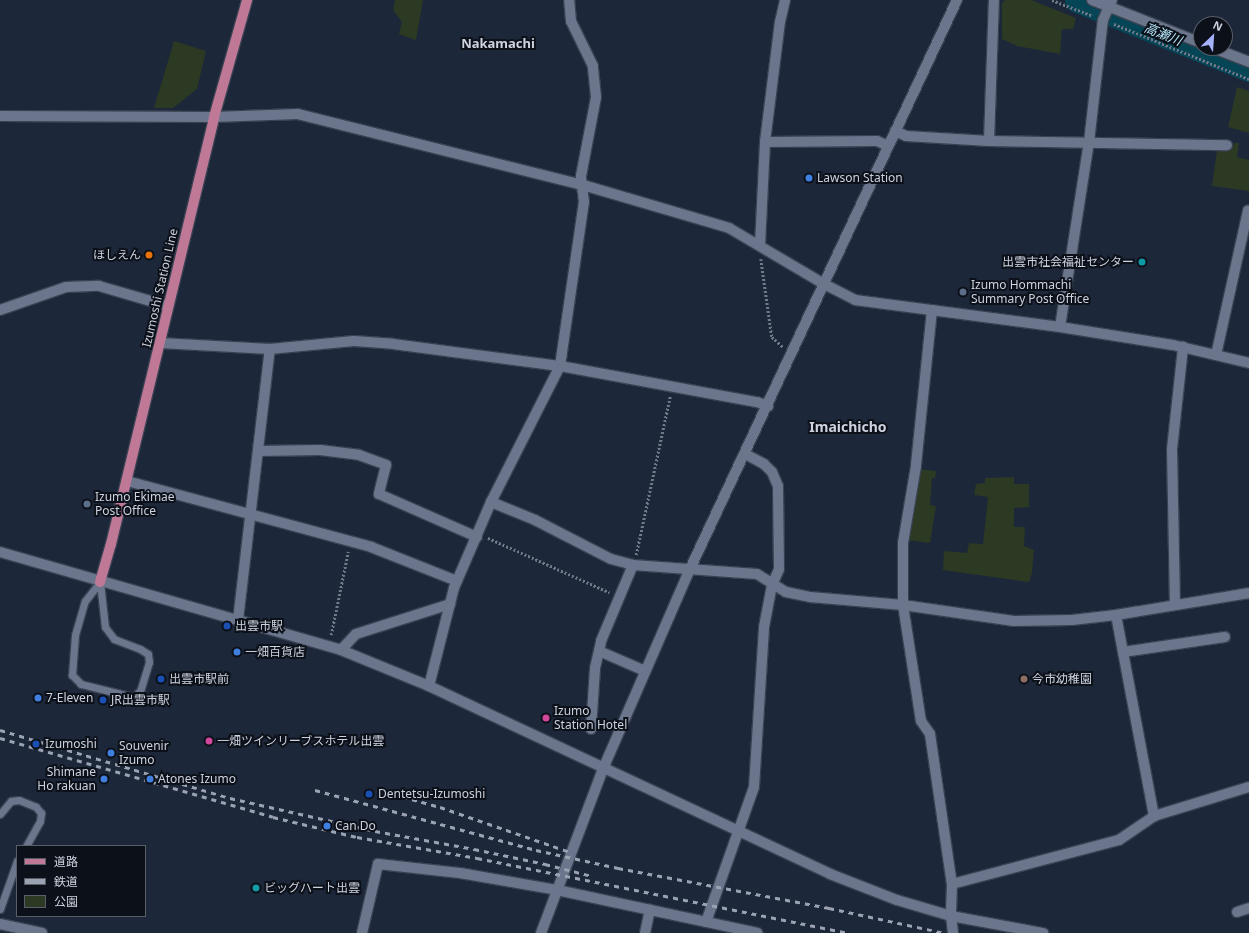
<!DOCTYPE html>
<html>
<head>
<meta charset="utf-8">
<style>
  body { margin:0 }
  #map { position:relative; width:1249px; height:933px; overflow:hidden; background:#1d273a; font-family:"Noto Sans","Noto Sans JP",sans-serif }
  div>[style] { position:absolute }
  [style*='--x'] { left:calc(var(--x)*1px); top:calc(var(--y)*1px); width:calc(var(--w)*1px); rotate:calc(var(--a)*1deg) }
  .green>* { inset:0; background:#2c3923 }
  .river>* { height:25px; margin:-12.5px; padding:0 12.5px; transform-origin:12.5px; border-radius:12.5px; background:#054556 }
  .path>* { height:2.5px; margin-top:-1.25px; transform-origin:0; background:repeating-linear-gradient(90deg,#727a8a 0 2px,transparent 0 4px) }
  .roads { filter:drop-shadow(1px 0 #3a4252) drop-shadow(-1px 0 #3a4252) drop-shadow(0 1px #3a4252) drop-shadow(0 -1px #3a4252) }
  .service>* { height:7px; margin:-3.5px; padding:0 3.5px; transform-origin:3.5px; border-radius:3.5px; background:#6b768d }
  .minor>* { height:10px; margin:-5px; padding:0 5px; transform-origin:5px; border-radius:5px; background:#6b768d }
  .tertiary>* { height:10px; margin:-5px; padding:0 5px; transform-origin:5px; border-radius:5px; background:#6b768d }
  .primary>* { height:10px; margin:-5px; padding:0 5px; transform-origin:5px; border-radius:5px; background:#c07897 }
  .rail>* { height:3px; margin-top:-1.5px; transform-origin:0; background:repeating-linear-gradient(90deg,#9ba2b1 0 5px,transparent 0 10px) }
  .dots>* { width:11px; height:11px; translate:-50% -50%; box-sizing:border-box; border:2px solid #0c1018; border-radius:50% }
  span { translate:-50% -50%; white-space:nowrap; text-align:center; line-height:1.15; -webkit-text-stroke:4px #0c1018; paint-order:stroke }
  .poi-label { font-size:12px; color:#ccd2df }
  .left { translate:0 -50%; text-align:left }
  .right { translate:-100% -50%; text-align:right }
  .street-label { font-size:12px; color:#ccd2df }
  .water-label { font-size:13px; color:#b6e8fa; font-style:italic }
  .neighbourhood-label { font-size:13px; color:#ccd2df; font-weight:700 }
  .quarter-label { font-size:14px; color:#ccd2df; font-weight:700 }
  .legend { position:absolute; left:16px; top:845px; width:130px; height:72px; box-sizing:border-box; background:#0c1018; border:1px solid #595e68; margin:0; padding:5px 7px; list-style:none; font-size:12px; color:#ccd2df }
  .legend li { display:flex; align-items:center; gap:8px; height:20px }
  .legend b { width:20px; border:1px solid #595e68 }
  .north { position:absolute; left:1193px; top:16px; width:40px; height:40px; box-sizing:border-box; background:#0c1018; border:1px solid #595e68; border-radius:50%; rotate:25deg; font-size:11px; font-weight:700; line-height:16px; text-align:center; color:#ccd2df }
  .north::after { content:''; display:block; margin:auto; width:14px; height:18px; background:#a6b1fc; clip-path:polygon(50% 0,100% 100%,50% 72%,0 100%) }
</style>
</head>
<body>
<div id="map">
  <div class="green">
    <div style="clip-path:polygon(395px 0,423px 0,416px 40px,399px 34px,402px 22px,393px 10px)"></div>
    <div style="clip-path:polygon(1005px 0,1031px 0,1076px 18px,1073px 29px,1062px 29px,1060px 54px,1017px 46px,1002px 39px,1002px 3px)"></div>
    <div style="clip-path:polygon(174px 41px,206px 51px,197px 89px,173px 108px,154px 108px)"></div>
    <div style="clip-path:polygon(1237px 87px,1249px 91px,1249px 133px,1228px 127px)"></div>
    <div style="clip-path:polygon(1235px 143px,1239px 143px,1237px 157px,1249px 160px,1249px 191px,1212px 186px,1217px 150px,1229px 151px)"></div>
    <div style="clip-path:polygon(919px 469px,936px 471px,935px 478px,932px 478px,930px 505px,936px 506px,930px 543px,907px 540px)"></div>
    <div style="clip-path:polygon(1014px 477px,1014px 484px,1029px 484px,1029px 507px,1014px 508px,1014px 527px,1025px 527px,1024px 546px,1034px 550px,1032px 573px,1029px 582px,943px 570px,944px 551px,967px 553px,969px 543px,983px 544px,988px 497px,974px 495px,976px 484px,985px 483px,985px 478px)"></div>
  </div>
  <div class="river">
    <div style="--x:1077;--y:0;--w:185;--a:21.9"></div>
  </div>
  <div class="path">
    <div style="--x:1052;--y:0;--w:44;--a:21.3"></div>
    <div style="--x:1114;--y:24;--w:146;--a:22.2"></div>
    <div style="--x:761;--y:259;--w:79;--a:82"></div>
    <div style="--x:772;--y:337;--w:15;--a:42"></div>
    <div style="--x:488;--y:538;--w:133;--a:24.1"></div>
    <div style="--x:636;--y:555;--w:162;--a:-77.9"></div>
    <div style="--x:331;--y:635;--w:85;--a:-78.4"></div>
  </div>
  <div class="roads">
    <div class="service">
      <div style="--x:100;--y:582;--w:45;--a:83.7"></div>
      <div style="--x:105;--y:627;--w:15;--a:53"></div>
      <div style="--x:114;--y:639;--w:28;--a:21"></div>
      <div style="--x:140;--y:649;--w:9;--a:32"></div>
      <div style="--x:148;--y:654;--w:8;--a:83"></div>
      <div style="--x:149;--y:662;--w:30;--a:107"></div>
      <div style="--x:140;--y:691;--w:9;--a:139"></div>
      <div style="--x:133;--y:697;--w:54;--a:-166"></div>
      <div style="--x:81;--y:684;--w:13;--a:-135"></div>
      <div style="--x:72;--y:675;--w:40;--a:-85.7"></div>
      <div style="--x:75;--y:635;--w:35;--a:-74"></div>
      <div style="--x:85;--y:601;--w:24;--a:-52"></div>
      <div style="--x:0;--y:814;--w:17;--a:-50"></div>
      <div style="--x:11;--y:801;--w:8;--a:-7"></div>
      <div style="--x:19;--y:800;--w:18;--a:22"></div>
      <div style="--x:36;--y:807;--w:8;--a:50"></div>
      <div style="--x:41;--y:813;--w:8;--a:97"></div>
      <div style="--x:40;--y:821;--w:29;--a:119"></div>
      <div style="--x:0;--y:909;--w:51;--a:-70.5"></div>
    </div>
    <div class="minor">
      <div style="--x:1092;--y:0;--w:117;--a:21.5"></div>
      <div style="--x:1213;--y:48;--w:39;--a:21"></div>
      <div style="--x:0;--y:116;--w:214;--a:0.3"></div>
      <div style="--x:214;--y:117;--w:84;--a:-2"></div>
      <div style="--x:298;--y:114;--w:294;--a:14"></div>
      <div style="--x:583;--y:185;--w:152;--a:16.4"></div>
      <div style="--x:729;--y:228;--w:110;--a:30.5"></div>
      <div style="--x:824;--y:284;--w:35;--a:27"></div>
      <div style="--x:855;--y:300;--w:207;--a:7.5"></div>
      <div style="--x:1060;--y:327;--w:114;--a:9.1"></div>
      <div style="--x:1173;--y:345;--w:78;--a:13.3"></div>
      <div style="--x:895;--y:131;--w:12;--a:24"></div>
      <div style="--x:906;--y:136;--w:83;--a:3.4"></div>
      <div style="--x:989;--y:141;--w:238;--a:1"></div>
      <div style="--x:989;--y:141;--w:141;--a:-88"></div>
      <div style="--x:765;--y:142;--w:112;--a:-0.5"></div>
      <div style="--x:877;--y:141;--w:12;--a:24"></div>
      <div style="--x:760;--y:245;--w:103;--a:-87.2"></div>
      <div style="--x:765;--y:142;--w:121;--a:-82.9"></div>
      <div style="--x:780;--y:22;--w:23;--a:-77"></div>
      <div style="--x:0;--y:310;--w:70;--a:-19.2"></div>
      <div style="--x:66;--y:287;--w:33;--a:-2"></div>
      <div style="--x:99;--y:286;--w:72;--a:16.2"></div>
      <div style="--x:932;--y:310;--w:157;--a:95.9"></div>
      <div style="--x:916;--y:466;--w:78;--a:99.6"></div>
      <div style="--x:903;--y:543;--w:62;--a:90"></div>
      <div style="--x:903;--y:605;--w:117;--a:81.2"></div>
      <div style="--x:921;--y:721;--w:16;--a:55"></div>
      <div style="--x:930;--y:734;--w:152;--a:81.7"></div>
      <div style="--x:952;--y:884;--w:32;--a:92"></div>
      <div style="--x:951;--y:916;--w:17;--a:83"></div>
      <div style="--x:1060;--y:327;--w:187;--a:-81.1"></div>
      <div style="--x:1089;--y:142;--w:123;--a:-83.5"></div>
      <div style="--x:1103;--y:20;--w:22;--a:-66"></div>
      <div style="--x:160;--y:343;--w:110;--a:3.1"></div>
      <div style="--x:270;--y:349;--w:84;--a:-5.4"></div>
      <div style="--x:354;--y:341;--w:39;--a:4"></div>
      <div style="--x:393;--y:344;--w:168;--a:7.5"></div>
      <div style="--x:560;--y:366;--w:200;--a:10.4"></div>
      <div style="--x:757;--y:402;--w:12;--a:20"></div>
      <div style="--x:1216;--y:355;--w:148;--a:-77.5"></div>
      <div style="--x:1248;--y:211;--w:1;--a:0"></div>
      <div style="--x:258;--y:451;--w:62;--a:-0.9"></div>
      <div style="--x:320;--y:450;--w:39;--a:7"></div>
      <div style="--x:359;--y:455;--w:29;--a:20"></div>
      <div style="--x:386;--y:465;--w:30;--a:104"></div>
      <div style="--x:379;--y:494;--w:107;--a:23.7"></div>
      <div style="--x:127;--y:481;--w:253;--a:15.1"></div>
      <div style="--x:371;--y:547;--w:92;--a:21.6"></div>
      <div style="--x:491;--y:502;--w:48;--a:22.2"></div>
      <div style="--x:535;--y:520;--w:85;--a:27.2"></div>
      <div style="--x:611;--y:559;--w:23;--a:15"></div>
      <div style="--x:633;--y:565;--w:124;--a:4.2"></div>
      <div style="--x:757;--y:574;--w:34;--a:32"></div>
      <div style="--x:786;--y:592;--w:25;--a:12"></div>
      <div style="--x:810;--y:597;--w:93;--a:4.9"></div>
      <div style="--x:903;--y:605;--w:112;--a:8.2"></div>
      <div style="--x:1014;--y:621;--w:58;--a:-1"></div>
      <div style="--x:1072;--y:620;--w:44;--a:-6.5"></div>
      <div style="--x:1116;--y:615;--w:135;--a:-9.4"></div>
      <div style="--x:1175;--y:605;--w:156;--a:-91.1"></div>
      <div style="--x:1172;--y:449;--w:103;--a:-83.8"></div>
      <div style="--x:1116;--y:615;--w:205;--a:79.3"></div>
      <div style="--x:238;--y:620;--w:273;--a:-83.3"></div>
      <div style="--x:341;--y:650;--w:22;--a:-47"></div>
      <div style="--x:356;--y:634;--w:99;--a:-17.7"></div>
      <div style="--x:599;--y:651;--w:50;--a:23.5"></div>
      <div style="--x:1123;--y:652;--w:103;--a:-8.4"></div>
      <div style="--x:429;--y:686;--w:101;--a:-75.7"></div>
      <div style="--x:454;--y:588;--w:94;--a:-66.7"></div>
      <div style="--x:491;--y:502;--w:153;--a:-63.1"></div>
      <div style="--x:560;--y:366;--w:166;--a:-81.7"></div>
      <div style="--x:584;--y:202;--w:26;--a:-97"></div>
      <div style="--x:581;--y:176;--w:80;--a:-79.2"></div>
      <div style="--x:596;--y:97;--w:31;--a:-96"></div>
      <div style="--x:593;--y:66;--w:50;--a:-116.1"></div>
      <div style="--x:571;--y:21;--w:21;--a:-95"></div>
      <div style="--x:591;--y:729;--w:61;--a:-86.2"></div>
      <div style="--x:595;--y:668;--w:28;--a:-77"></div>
      <div style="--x:601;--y:641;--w:82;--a:-67.2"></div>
      <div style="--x:952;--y:884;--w:173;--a:-14.8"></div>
      <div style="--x:1119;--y:840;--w:42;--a:-34.4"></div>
      <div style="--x:1154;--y:816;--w:99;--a:-17"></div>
      <div style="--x:1237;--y:912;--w:13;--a:-18"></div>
      <div style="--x:706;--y:922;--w:143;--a:-70.4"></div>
      <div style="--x:754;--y:787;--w:160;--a:-86.4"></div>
      <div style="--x:764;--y:627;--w:43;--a:-79.2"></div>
      <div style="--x:772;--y:585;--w:17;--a:-66"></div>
      <div style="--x:779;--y:569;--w:83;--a:-90.7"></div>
      <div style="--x:778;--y:486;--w:15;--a:-113"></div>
      <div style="--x:772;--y:472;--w:11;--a:-135"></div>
      <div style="--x:764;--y:464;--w:21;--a:-152"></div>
      <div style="--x:362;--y:933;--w:71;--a:-76.9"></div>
      <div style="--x:378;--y:864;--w:82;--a:6.3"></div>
      <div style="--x:460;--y:873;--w:98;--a:9.9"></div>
      <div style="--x:557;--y:890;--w:205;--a:12.1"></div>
      <div style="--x:645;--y:933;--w:24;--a:-78"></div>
    </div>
    <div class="tertiary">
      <div style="--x:0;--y:552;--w:355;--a:16"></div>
      <div style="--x:341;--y:650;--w:95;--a:22.2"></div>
      <div style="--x:429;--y:686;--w:443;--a:25.1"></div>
      <div style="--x:830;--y:874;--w:72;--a:21.2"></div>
      <div style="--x:897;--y:900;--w:56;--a:16.5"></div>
      <div style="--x:951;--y:916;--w:94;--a:10.5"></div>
      <div style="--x:0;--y:924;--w:43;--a:12.1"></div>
      <div style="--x:541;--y:933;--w:175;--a:-69.3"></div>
      <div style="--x:603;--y:769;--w:218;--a:-66.5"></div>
      <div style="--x:690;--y:569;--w:629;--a:-64.86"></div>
    </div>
    <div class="primary">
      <div style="--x:100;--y:582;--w:40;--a:-74"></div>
      <div style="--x:111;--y:544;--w:439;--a:-76.4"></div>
      <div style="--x:214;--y:117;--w:122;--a:-74.2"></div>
    </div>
  </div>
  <div class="rail">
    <div style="--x:0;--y:730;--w:240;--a:16.5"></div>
    <div style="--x:230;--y:798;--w:149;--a:12.8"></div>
    <div style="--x:375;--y:831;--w:101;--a:10.3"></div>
    <div style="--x:474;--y:849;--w:73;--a:11.9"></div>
    <div style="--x:545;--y:864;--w:49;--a:14.3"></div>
    <div style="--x:0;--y:738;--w:284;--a:16.1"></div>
    <div style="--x:273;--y:817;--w:86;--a:13.4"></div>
    <div style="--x:357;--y:837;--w:122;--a:9.9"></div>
    <div style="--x:477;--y:858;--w:379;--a:11.4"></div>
    <div style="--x:315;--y:790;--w:229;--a:15.2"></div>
    <div style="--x:536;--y:850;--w:84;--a:12.4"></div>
    <div style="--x:618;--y:868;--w:215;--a:10.7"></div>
    <div style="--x:829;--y:908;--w:119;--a:12.2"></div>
    <div style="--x:383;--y:791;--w:59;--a:15.7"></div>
    <div style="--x:440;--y:807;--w:138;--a:19.1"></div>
  </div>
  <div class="dots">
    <div style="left:809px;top:178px;background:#3f7fe0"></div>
    <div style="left:149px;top:255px;background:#e8710a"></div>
    <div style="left:1142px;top:262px;background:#0f9aa8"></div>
    <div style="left:963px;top:292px;background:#5c6f8a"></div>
    <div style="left:87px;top:504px;background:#5c6f8a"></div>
    <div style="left:227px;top:626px;background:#1a4fb4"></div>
    <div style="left:237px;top:652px;background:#3f7fe0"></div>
    <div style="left:161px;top:679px;background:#1a4fb4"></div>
    <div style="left:1024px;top:679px;background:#8d6e63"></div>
    <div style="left:38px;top:698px;background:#3f7fe0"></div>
    <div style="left:103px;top:700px;background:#1a4fb4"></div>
    <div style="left:546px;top:718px;background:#d1479c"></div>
    <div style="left:209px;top:741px;background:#d1479c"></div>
    <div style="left:36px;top:744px;background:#1a4fb4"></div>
    <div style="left:111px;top:753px;background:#3f7fe0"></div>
    <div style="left:104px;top:779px;background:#3f7fe0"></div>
    <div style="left:150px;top:779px;background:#3f7fe0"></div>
    <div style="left:369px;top:794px;background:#1a4fb4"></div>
    <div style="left:327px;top:826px;background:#3f7fe0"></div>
    <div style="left:256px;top:888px;background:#0f9aa8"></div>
  </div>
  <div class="poi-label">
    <span class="left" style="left:817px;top:178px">Lawson Station</span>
    <span class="right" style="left:141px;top:255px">ほしえん</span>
    <span class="right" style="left:1134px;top:262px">出雲市社会福祉センター</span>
    <span class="left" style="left:971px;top:292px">Izumo Hommachi<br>Summary Post Office</span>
    <span class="left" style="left:95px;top:504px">Izumo Ekimae<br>Post Office</span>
    <span class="left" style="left:235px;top:626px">出雲市駅</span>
    <span class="left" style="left:245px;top:652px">一畑百貨店</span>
    <span class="left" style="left:169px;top:679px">出雲市駅前</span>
    <span class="left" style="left:1032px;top:679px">今市幼稚園</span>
    <span class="left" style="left:46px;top:698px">7-Eleven</span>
    <span class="left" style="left:111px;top:700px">JR出雲市駅</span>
    <span class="left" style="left:554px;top:718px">Izumo<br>Station Hotel</span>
    <span class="left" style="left:217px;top:741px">一畑ツインリーブスホテル出雲</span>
    <span class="left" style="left:45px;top:744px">Izumoshi</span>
    <span class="left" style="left:119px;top:753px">Souvenir<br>Izumo</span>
    <span class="right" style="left:96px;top:779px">Shimane<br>Ho rakuan</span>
    <span class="left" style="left:158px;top:779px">Atones Izumo</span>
    <span class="left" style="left:378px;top:794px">Dentetsu-Izumoshi</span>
    <span class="left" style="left:335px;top:826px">Can Do</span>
    <span class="left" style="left:264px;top:888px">ビッグハート出雲</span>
  </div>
  <div class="street-label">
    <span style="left:160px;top:288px;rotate:-77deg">Izumoshi Station Line</span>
  </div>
  <div class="water-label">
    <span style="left:1163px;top:34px;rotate:22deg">高瀬川</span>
  </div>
  <div class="neighbourhood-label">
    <span style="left:498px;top:43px">Nakamachi</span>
  </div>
  <div class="quarter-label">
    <span style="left:848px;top:427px">Imaichicho</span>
  </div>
  <ul class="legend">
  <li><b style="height:5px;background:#c07897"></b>道路</li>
  <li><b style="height:5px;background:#9ba2b1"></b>鉄道</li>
  <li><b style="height:11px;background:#2c3923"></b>公園</li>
  </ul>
  <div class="north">N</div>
</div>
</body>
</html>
